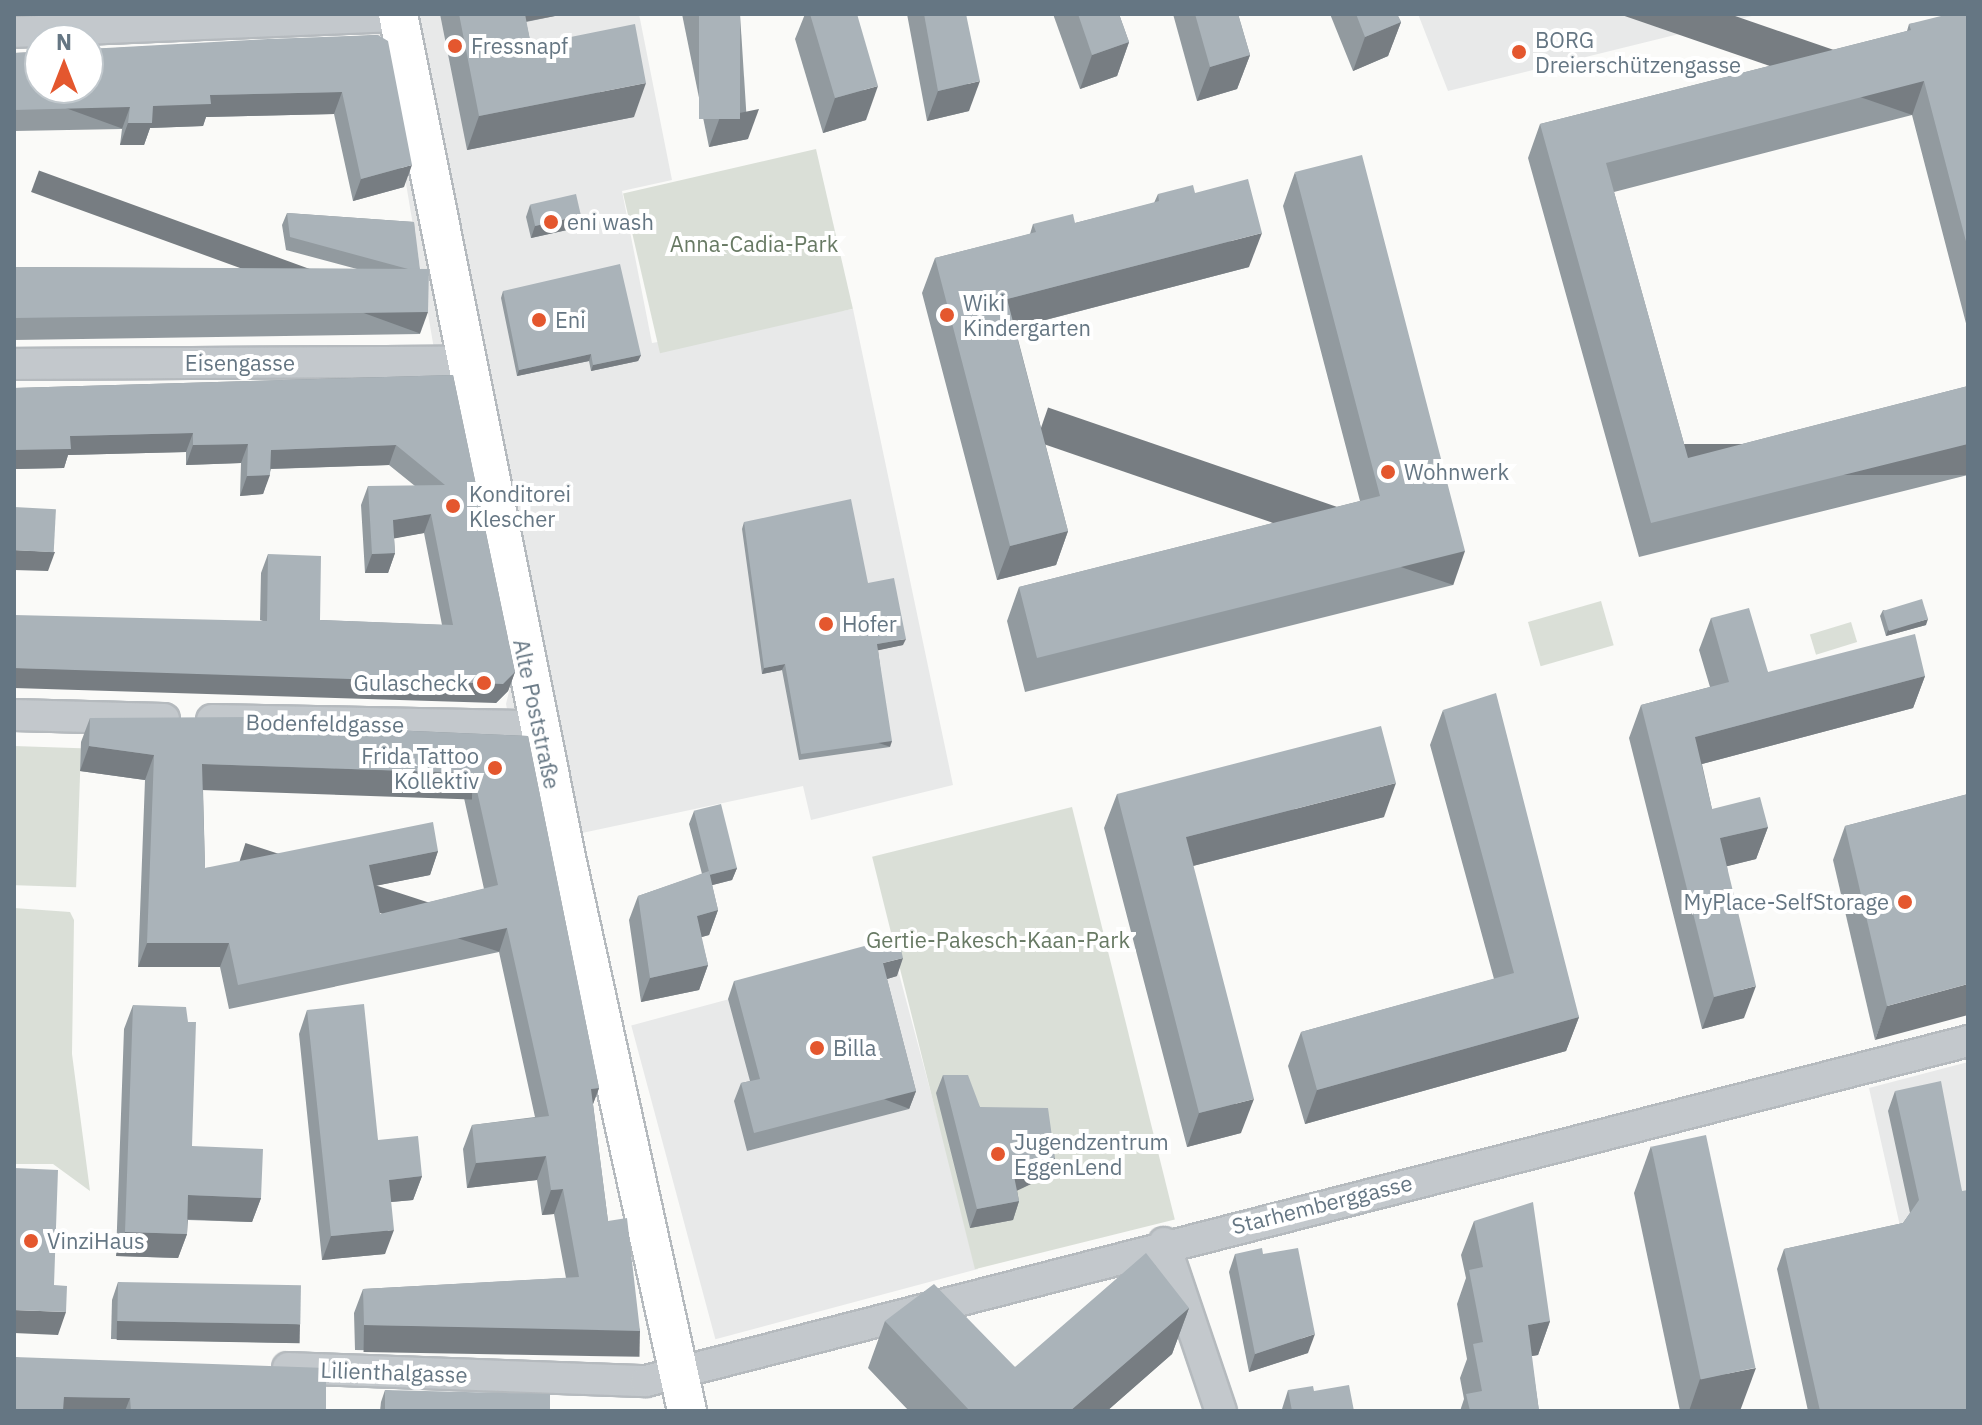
<!DOCTYPE html>
<html>
<head>
<meta charset="utf-8">
<style>
  body { margin:0 }
  #map { position:relative; width:1982px; height:1425px; overflow:hidden; background:#fafaf8; font-family:"IBM Plex Sans",sans-serif }
  div>[style] { position:absolute }
  [style*='--x'] { left:calc(var(--x)*1px); top:calc(var(--y)*1px); width:calc(var(--w)*1px); rotate:calc(var(--a)*1deg) }
  .built>* { inset:0; background:#e8e9e9; transform-origin:0 0 }
  .green>* { inset:0; background:#dadfd7; transform-origin:0 0 }
  .roads { filter:drop-shadow(2px 0 #b5babe) drop-shadow(-2px 0 #b5babe) drop-shadow(0 2px #b5babe) drop-shadow(0 -2px #b5babe) }
  .minor>* { height:30px; margin:-15px; padding:0 15px; transform-origin:15px; border-radius:15px; background:#c3c8cc }
  .major>* { height:38px; margin:-19px; padding:0 19px; transform-origin:19px; border-radius:19px; background:#fff }
  .wall>* { inset:0; background:#929a9f }
  .shaded-wall>* { inset:0; background:#777d82; transform-origin:0 0 }
  .building>* { inset:0; background:#aab3b9; transform-origin:0 0 }
  .dots>* { width:22px; height:22px; translate:-50% -50%; box-sizing:border-box; border:4px solid #fff; border-radius:50% }
  span { translate:-50% -50%; white-space:nowrap; text-align:center; line-height:1.15; -webkit-text-stroke:8px #fff; paint-order:stroke }
  .poi-label { font-size:22px; color:#657683 }
  .left { translate:0 -50%; text-align:left }
  .right { translate:-100% -50%; text-align:right }
  .park-label { font-size:22px; color:#687a64 }
  .street-label { font-size:22px; color:#657683 }
  .frame { position:absolute; inset:0; border:16px solid #657683; pointer-events:none }
  .north { position:absolute; left:24px; top:24px; width:80px; height:80px; box-sizing:border-box; background:#fff; border:2px solid #c1c8cd; border-radius:50%; rotate:0deg; font-size:22px; font-weight:700; line-height:32px; text-align:center; color:#657683 }
  .north::after { content:''; display:block; margin:auto; width:28px; height:36px; background:#e4572e; clip-path:polygon(50% 0,100% 100%,50% 72%,0 100%) }
</style>
</head>
<body>
<div id="map">
  <div class="built">
    <div style="clip-path:polygon(363px 14px,639px 14px,672px 180px,622px 191px,652px 343px,853px 309px,953px 785px,811px 820px,803px 786px,535px 843px,506px 704px,512px 679px,434px 349px,384px 54px,369px 43px)"></div>
    <div style="clip-path:polygon(1418px 14px,1760px 14px,1448px 91px)"></div>
    <div style="left:894px;top:955px;width:325px;height:272px;rotate:75deg"></div>
    <div style="clip-path:polygon(1968px 1062px,1968px 1411px,1900px 1226px,1869px 1088px)"></div>
  </div>
  <div class="green">
    <div style="left:816px;top:149px;width:164px;height:198px;rotate:77deg"></div>
    <div style="left:1601px;top:601px;width:46px;height:76px;rotate:74deg"></div>
    <div style="left:1851px;top:622px;width:21px;height:43px;rotate:73deg"></div>
    <div style="left:14px;top:746px;width:67px;height:139px;rotate:2deg"></div>
    <div style="left:1072px;top:807px;width:425px;height:206px;rotate:76deg"></div>
    <div style="clip-path:polygon(14px 908px,70px 912px,74px 920px,72px 1054px,90px 1191px,53px 1164px,14px 1164px)"></div>
  </div>
  <div class="roads">
    <div class="minor">
      <div style="--x:14;--y:32;--w:385;--a:-2.4"></div>
      <div style="--x:14;--y:364;--w:451;--a:-0.3"></div>
      <div style="--x:14;--y:715;--w:150;--a:1.5"></div>
      <div style="--x:212;--y:720;--w:327;--a:1.1"></div>
      <div style="--x:1164;--y:1243;--w:177;--a:71.3"></div>
      <div style="--x:288;--y:1368;--w:358;--a:2.1"></div>
      <div style="--x:646;--y:1381;--w:1365;--a:-14.42"></div>
    </div>
    <div class="major">
      <div style="--x:398;--y:14;--w:865;--a:78.73"></div>
      <div style="--x:567;--y:862;--w:562;--a:77.67"></div>
    </div>
  </div>
  <div class="wall">
    <div style="clip-path:polygon(440px 14px,565px 14px,526px 22px,531px 45px,634px 117px,467px 150px)"></div>
    <div style="clip-path:polygon(682px 14px,740px 14px,748px 139px,709px 147px)"></div>
    <div style="clip-path:polygon(805px 14px,857px 14px,866px 120px,823px 133px,795px 39px)"></div>
    <div style="clip-path:polygon(907px 14px,966px 14px,969px 111px,927px 121px)"></div>
    <div style="clip-path:polygon(1053px 14px,1119px 14px,1129px 42px,1117px 76px,1080px 89px)"></div>
    <div style="clip-path:polygon(1173px 14px,1238px 14px,1250px 55px,1237px 89px,1197px 101px)"></div>
    <div style="clip-path:polygon(1330px 14px,1397px 14px,1401px 22px,1388px 56px,1353px 71px)"></div>
    <div style="clip-path:polygon(1968px 14px,1968px 331px,1912px 115px,1614px 192px,1688px 458px,1968px 386px,1968px 475px,1639px 557px,1528px 158px,1540px 124px,1907px 31px,1909px 24px)"></div>
    <div style="clip-path:polygon(378px 35px,404px 187px,353px 201px,334px 114px,206px 117px,203px 126px,150px 128px,144px 145px,120px 145px,122px 129px,14px 131px,14px 53px)"></div>
    <div style="clip-path:polygon(1295px 172px,1453px 585px,1025px 692px,1007px 621px,1019px 587px,1360px 501px,1283px 206px)"></div>
    <div style="clip-path:polygon(1195px 193px,1249px 267px,1015px 328px,1068px 531px,1056px 565px,997px 580px,922px 293px,935px 258px,1030px 234px,1033px 224px,1075px 223px,1154px 203px,1158px 194px)"></div>
    <div style="clip-path:polygon(530px 205px,576px 228px,531px 238px,526px 217px)"></div>
    <div style="clip-path:polygon(287px 213px,414px 222px,420px 334px,14px 340px,14px 267px,357px 269px,286px 250px,282px 225px)"></div>
    <div style="clip-path:polygon(503px 291px,641px 355px,638px 361px,591px 371px,589px 361px,517px 376px,501px 298px)"></div>
    <div style="clip-path:polygon(453px 375px,515px 672px,508px 691px,496px 703px,260px 620px,261px 573px,268px 554px,320px 620px,442px 625px,424px 533px,394px 538px,395px 553px,388px 573px,365px 573px,361px 505px,368px 486px,415px 486px,389px 465px,271px 469px,263px 494px,240px 496px,241px 463px,186px 465px,186px 452px,68px 455px,64px 468px,14px 469px,14px 388px)"></div>
    <div style="clip-path:polygon(744px 522px,868px 583px,903px 645px,878px 650px,890px 747px,799px 760px,782px 670px,762px 674px,742px 529px)"></div>
    <div style="clip-path:polygon(1883px 610px,1926px 625px,1886px 636px,1880px 616px)"></div>
    <div style="clip-path:polygon(1711px 618px,1768px 672px,1925px 676px,1913px 708px,1702px 764px,1712px 809px,1768px 827px,1756px 859px,1727px 866px,1744px 1018px,1702px 1029px,1629px 738px,1641px 705px,1710px 687px,1699px 650px)"></div>
    <div style="clip-path:polygon(1443px 710px,1579px 1017px,1566px 1051px,1305px 1124px,1288px 1066px,1301px 1032px,1494px 979px,1430px 745px)"></div>
    <div style="clip-path:polygon(evenodd,90px 718px,253px 724px,528px 736px,599px 1088px,593px 1104px,608px 1221px,640px 1331px,632px 1355px,355px 1350px,354px 1313px,363px 1289px,566px 1278px,554px 1214px,542px 1215px,537px 1180px,467px 1188px,463px 1149px,472px 1125px,535px 1117px,499px 952px,229px 1009px,220px 967px,138px 967px,145px 780px,80px 771px,81px 742px,90px 718px,203px 788px,464px 798px,484px 889px,380px 914px,374px 886px,430px 875px,438px 851px,205px 868px,203px 788px)"></div>
    <div style="clip-path:polygon(1117px 794px,1384px 817px,1193px 866px,1241px 1133px,1187px 1147px,1104px 828px)"></div>
    <div style="clip-path:polygon(1968px 794px,1875px 1040px,1833px 860px,1845px 826px)"></div>
    <div style="clip-path:polygon(694px 811px,737px 868px,732px 880px,712px 885px,718px 910px,709px 935px,701px 937px,708px 965px,699px 990px,641px 1002px,629px 920px,638px 896px,702px 874px,689px 824px)"></div>
    <div style="clip-path:polygon(897px 976px,887px 979px,916px 1091px,909px 1109px,747px 1151px,734px 1101px,741px 1083px,750px 1081px,728px 999px,734px 981px)"></div>
    <div style="clip-path:polygon(133px 1005px,192px 1146px,261px 1198px,252px 1222px,188px 1220px,187px 1234px,178px 1258px,116px 1256px,124px 1029px)"></div>
    <div style="clip-path:polygon(307px 1010px,378px 1140px,422px 1176px,413px 1200px,391px 1202px,385px 1254px,322px 1260px,299px 1034px)"></div>
    <div style="clip-path:polygon(943px 1075px,980px 1107px,1055px 1158px,1048px 1176px,1017px 1190px,1019px 1201px,1013px 1220px,970px 1228px,936px 1093px)"></div>
    <div style="clip-path:polygon(1895px 1091px,1962px 1191px,1968px 1411px,1808px 1411px,1777px 1269px,1784px 1249px,1903px 1223px,1910px 1213px,1888px 1111px)"></div>
    <div style="clip-path:polygon(1651px 1146px,1740px 1411px,1680px 1411px,1634px 1193px)"></div>
    <div style="clip-path:polygon(1474px 1221px,1550px 1321px,1538px 1355px,1531px 1356px,1539px 1411px,1460px 1411px,1464px 1399px,1460px 1378px,1467px 1359px,1457px 1304px,1466px 1278px,1461px 1255px)"></div>
    <div style="clip-path:polygon(1235px 1254px,1263px 1254px,1308px 1353px,1249px 1372px,1229px 1272px)"></div>
    <div style="clip-path:polygon(118px 1282px,300px 1325px,293px 1343px,111px 1339px,112px 1300px)"></div>
    <div style="clip-path:polygon(1189px 1308px,1172px 1354px,1107px 1411px,909px 1411px,868px 1368px,885px 1321px,1015px 1367px)"></div>
    <div style="clip-path:polygon(14px 1357px,326px 1411px,14px 1411px)"></div>
    <div style="clip-path:polygon(385px 1390px,550px 1411px,380px 1411px,381px 1402px)"></div>
    <div style="clip-path:polygon(1288px 1390px,1314px 1391px,1354px 1411px,1282px 1411px,1282px 1409px)"></div>
  </div>
  <div class="shaded-wall">
    <div style="clip-path:polygon(512px 14px,565px 14px,508px 25px)"></div>
    <div style="clip-path:polygon(1401px 22px,1388px 56px,1353px 71px,1365px 37px)"></div>
    <div style="clip-path:polygon(1129px 42px,1117px 76px,1080px 89px,1092px 55px)"></div>
    <div style="clip-path:polygon(1250px 55px,1237px 89px,1197px 101px,1210px 67px)"></div>
    <div style="clip-path:polygon(980px 81px,969px 111px,927px 121px,938px 91px)"></div>
    <div style="left:1924px;top:81px;width:36px;height:328px;rotate:109deg"></div>
    <div style="clip-path:polygon(646px 83px,634px 117px,467px 150px,479px 116px)"></div>
    <div style="clip-path:polygon(878px 86px,866px 120px,823px 133px,835px 98px)"></div>
    <div style="clip-path:polygon(342px 92px,334px 114px,206px 117px,203px 126px,150px 128px,144px 145px,120px 145px,128px 123px,153px 106px,210px 95px)"></div>
    <div style="left:130px;top:107px;width:23px;height:116px;rotate:110deg"></div>
    <div style="clip-path:polygon(759px 109px,748px 139px,709px 147px,720px 117px)"></div>
    <div style="clip-path:polygon(412px 165px,404px 187px,353px 201px,361px 179px)"></div>
    <div style="clip-path:polygon(581px 215px,576px 228px,531px 238px,535px 226px)"></div>
    <div style="clip-path:polygon(1262px 233px,1249px 267px,995px 333px,1007px 299px)"></div>
    <div style="left:428px;top:312px;width:23px;height:414px;rotate:110deg"></div>
    <div style="clip-path:polygon(591px 354px,589px 361px,517px 376px,519px 370px)"></div>
    <div style="clip-path:polygon(641px 355px,638px 361px,591px 371px,593px 365px)"></div>
    <div style="clip-path:polygon(193px 433px,186px 452px,68px 455px,64px 468px,14px 469px,14px 450px,70px 436px)"></div>
    <div style="clip-path:polygon(248px 444px,241px 463px,186px 465px,193px 445px)"></div>
    <div style="left:1968px;top:444px;width:31px;height:327px;rotate:90deg"></div>
    <div style="clip-path:polygon(396px 445px,389px 465px,264px 469px,271px 450px)"></div>
    <div style="clip-path:polygon(270px 475px,263px 494px,240px 496px,247px 476px)"></div>
    <div style="clip-path:polygon(431px 514px,424px 533px,386px 540px,393px 520px)"></div>
    <div style="clip-path:polygon(1068px 531px,1056px 565px,997px 580px,1010px 546px)"></div>
    <div style="clip-path:polygon(14px 550px,55px 552px,48px 571px,14px 570px)"></div>
    <div style="left:1465px;top:551px;width:36px;height:441px;rotate:109deg"></div>
    <div style="clip-path:polygon(395px 553px,388px 573px,365px 573px,372px 554px)"></div>
    <div style="clip-path:polygon(1928px 619px,1926px 625px,1886px 636px,1888px 630px)"></div>
    <div style="clip-path:polygon(906px 639px,903px 645px,875px 651px,877px 644px)"></div>
    <div style="clip-path:polygon(785px 664px,782px 670px,762px 674px,764px 668px)"></div>
    <div style="clip-path:polygon(14px 668px,515px 672px,508px 691px,496px 703px,14px 688px)"></div>
    <div style="clip-path:polygon(1925px 676px,1913px 708px,1683px 769px,1695px 737px)"></div>
    <div style="left:892px;top:741px;width:6px;height:92px;rotate:108deg"></div>
    <div style="clip-path:polygon(89px 746px,154px 755px,145px 780px,80px 771px)"></div>
    <div style="left:202px;top:764px;width:271px;height:26px;rotate:2deg"></div>
    <div style="clip-path:polygon(1396px 783px,1384px 817px,1173px 871px,1186px 837px)"></div>
    <div style="clip-path:polygon(1768px 827px,1756px 859px,1708px 871px,1720px 838px)"></div>
    <div style="clip-path:polygon(438px 851px,430px 875px,360px 889px,369px 865px)"></div>
    <div style="clip-path:polygon(737px 868px,732px 880px,705px 887px,709px 875px)"></div>
    <div style="clip-path:polygon(718px 910px,709px 935px,688px 941px,697px 916px)"></div>
    <div style="left:507px;top:928px;width:25px;height:275px;rotate:108deg"></div>
    <div style="clip-path:polygon(147px 943px,229px 943px,220px 967px,138px 967px)"></div>
    <div style="clip-path:polygon(903px 958px,897px 976px,877px 982px,883px 963px)"></div>
    <div style="clip-path:polygon(708px 965px,699px 990px,641px 1002px,650px 978px)"></div>
    <div style="clip-path:polygon(1968px 984px,1968px 1015px,1875px 1040px,1887px 1006px)"></div>
    <div style="clip-path:polygon(1756px 986px,1744px 1018px,1702px 1029px,1714px 997px)"></div>
    <div style="clip-path:polygon(1579px 1017px,1566px 1051px,1305px 1124px,1317px 1090px)"></div>
    <div style="clip-path:polygon(599px 1088px,590px 1112px,591px 1089px)"></div>
    <div style="left:916px;top:1091px;width:19px;height:167px;rotate:111deg"></div>
    <div style="clip-path:polygon(1254px 1099px,1241px 1133px,1187px 1147px,1199px 1113px)"></div>
    <div style="clip-path:polygon(546px 1156px,537px 1180px,467px 1188px,476px 1163px)"></div>
    <div style="clip-path:polygon(1055px 1158px,1048px 1176px,1008px 1195px,1014px 1176px)"></div>
    <div style="clip-path:polygon(422px 1176px,413px 1200px,380px 1203px,389px 1180px)"></div>
    <div style="clip-path:polygon(563px 1189px,554px 1214px,542px 1215px,551px 1190px)"></div>
    <div style="clip-path:polygon(188px 1195px,261px 1198px,252px 1222px,180px 1219px)"></div>
    <div style="clip-path:polygon(1019px 1201px,1013px 1220px,970px 1228px,977px 1209px)"></div>
    <div style="clip-path:polygon(394px 1230px,385px 1254px,322px 1260px,331px 1236px)"></div>
    <div style="clip-path:polygon(125px 1232px,187px 1234px,178px 1258px,116px 1256px)"></div>
    <div style="clip-path:polygon(1189px 1308px,1172px 1354px,1107px 1411px,1070px 1411px)"></div>
    <div style="clip-path:polygon(14px 1310px,66px 1312px,58px 1335px,14px 1333px)"></div>
    <div style="left:117px;top:1321px;width:183px;height:19px;rotate:1deg"></div>
    <div style="clip-path:polygon(1550px 1321px,1538px 1355px,1515px 1359px,1528px 1325px)"></div>
    <div style="left:364px;top:1325px;width:276px;height:27px;rotate:1deg"></div>
    <div style="clip-path:polygon(1315px 1334px,1308px 1353px,1249px 1372px,1255px 1354px)"></div>
    <div style="clip-path:polygon(1756px 1368px,1740px 1411px,1689px 1411px,1700px 1379px)"></div>
    <div style="clip-path:polygon(64px 1397px,130px 1398px,125px 1411px,59px 1411px)"></div>
  </div>
  <div class="building">
    <div style="clip-path:polygon(459px 14px,525px 14px,531px 45px,635px 24px,646px 83px,479px 116px)"></div>
    <div style="left:699px;top:14px;width:41px;height:105px"></div>
    <div style="clip-path:polygon(810px 14px,857px 14px,878px 86px,835px 98px)"></div>
    <div style="clip-path:polygon(924px 14px,966px 14px,980px 81px,938px 91px)"></div>
    <div style="clip-path:polygon(1078px 14px,1119px 14px,1129px 42px,1092px 55px)"></div>
    <div style="clip-path:polygon(1195px 14px,1238px 14px,1250px 55px,1210px 67px)"></div>
    <div style="clip-path:polygon(1356px 14px,1397px 14px,1401px 22px,1365px 37px)"></div>
    <div style="clip-path:polygon(1949px 14px,1968px 14px,1968px 249px,1924px 81px,1606px 163px,1688px 458px,1968px 386px,1968px 444px,1651px 523px,1540px 124px,1911px 30px,1909px 24px)"></div>
    <div style="clip-path:polygon(378px 35px,388px 41px,412px 165px,361px 179px,342px 92px,210px 95px,211px 104px,153px 106px,152px 123px,128px 123px,130px 107px,14px 110px,14px 53px,40px 52px,40px 88px,88px 88px,88px 49px,268px 39px)"></div>
    <div style="clip-path:polygon(1362px 155px,1465px 551px,1037px 658px,1019px 587px,1380px 496px,1295px 172px)"></div>
    <div style="clip-path:polygon(1248px 179px,1262px 233px,1007px 299px,1068px 531px,1010px 546px,935px 258px,1036px 232px,1033px 224px,1073px 214px,1075px 223px,1159px 201px,1158px 194px,1193px 185px,1195px 193px)"></div>
    <div style="left:576px;top:194px;width:22px;height:47px;rotate:77deg"></div>
    <div style="clip-path:polygon(287px 213px,414px 222px,420px 269px,408px 269px,290px 237px)"></div>
    <div style="clip-path:polygon(620px 264px,641px 355px,593px 365px,591px 354px,519px 370px,503px 291px)"></div>
    <div style="clip-path:polygon(14px 267px,429px 269px,428px 312px,14px 318px)"></div>
    <div style="clip-path:polygon(453px 375px,515px 672px,503px 684px,14px 668px,14px 615px,267px 621px,268px 554px,321px 556px,320px 620px,453px 625px,431px 514px,393px 520px,395px 553px,372px 554px,368px 486px,445px 485px,396px 445px,271px 450px,270px 475px,247px 476px,248px 444px,193px 445px,193px 433px,70px 436px,71px 449px,14px 450px,14px 388px)"></div>
    <div style="clip-path:polygon(851px 499px,868px 583px,894px 578px,906px 639px,877px 644px,892px 741px,801px 754px,785px 664px,764px 668px,744px 522px)"></div>
    <div style="left:14px;top:507px;width:42px;height:43px;rotate:3deg"></div>
    <div style="left:1922px;top:599px;width:21px;height:41px;rotate:73deg"></div>
    <div style="clip-path:polygon(1749px 608px,1768px 672px,1915px 634px,1925px 676px,1695px 737px,1712px 809px,1760px 797px,1768px 827px,1720px 838px,1756px 986px,1714px 997px,1641px 705px,1729px 682px,1711px 618px)"></div>
    <div style="clip-path:polygon(1496px 693px,1579px 1017px,1317px 1090px,1301px 1032px,1514px 973px,1443px 710px)"></div>
    <div style="clip-path:polygon(evenodd,253px 717px,253px 724px,528px 736px,599px 1088px,591px 1089px,608px 1221px,627px 1218px,640px 1331px,364px 1325px,363px 1289px,579px 1277px,563px 1189px,551px 1190px,546px 1156px,476px 1163px,472px 1125px,549px 1116px,507px 928px,238px 985px,229px 943px,147px 943px,154px 755px,89px 746px,90px 718px,253px 717px,202px 764px,473px 773px,498px 885px,380px 914px,369px 865px,438px 851px,433px 822px,205px 868px,202px 764px)"></div>
    <div style="clip-path:polygon(1381px 726px,1396px 783px,1186px 837px,1254px 1099px,1199px 1113px,1117px 794px)"></div>
    <div style="clip-path:polygon(1968px 794px,1968px 984px,1887px 1006px,1845px 826px)"></div>
    <div style="left:721px;top:804px;width:66px;height:28px;rotate:76deg"></div>
    <div style="clip-path:polygon(709px 871px,718px 910px,697px 916px,708px 965px,650px 978px,638px 896px)"></div>
    <div style="clip-path:polygon(898px 937px,903px 958px,883px 963px,916px 1091px,754px 1133px,741px 1083px,760px 1079px,734px 981px)"></div>
    <div style="clip-path:polygon(364px 1004px,378px 1140px,418px 1136px,422px 1176px,389px 1180px,394px 1230px,331px 1236px,307px 1010px)"></div>
    <div style="clip-path:polygon(133px 1005px,186px 1007px,188px 1022px,196px 1022px,192px 1146px,263px 1149px,261px 1198px,188px 1195px,187px 1234px,125px 1232px)"></div>
    <div style="clip-path:polygon(943px 1075px,968px 1075px,980px 1107px,1048px 1108px,1055px 1158px,1014px 1176px,1019px 1201px,977px 1209px)"></div>
    <div style="clip-path:polygon(1941px 1081px,1962px 1191px,1968px 1190px,1968px 1411px,1820px 1411px,1784px 1249px,1903px 1223px,1919px 1200px,1895px 1091px)"></div>
    <div style="left:1706px;top:1135px;width:238px;height:56px;rotate:78deg"></div>
    <div style="clip-path:polygon(14px 1168px,58px 1170px,54px 1285px,67px 1286px,66px 1312px,14px 1310px)"></div>
    <div style="clip-path:polygon(1533px 1202px,1550px 1321px,1528px 1325px,1539px 1411px,1470px 1411px,1466px 1394px,1482px 1391px,1473px 1344px,1483px 1342px,1469px 1270px,1483px 1267px,1474px 1221px)"></div>
    <div style="clip-path:polygon(1262px 1248px,1263px 1254px,1298px 1248px,1315px 1334px,1255px 1354px,1235px 1254px)"></div>
    <div style="clip-path:polygon(1146px 1253px,1189px 1308px,1070px 1411px,970px 1411px,885px 1321px,934px 1284px,1015px 1367px)"></div>
    <div style="left:118px;top:1282px;width:183px;height:39px;rotate:1deg"></div>
    <div style="clip-path:polygon(14px 1357px,326px 1368px,326px 1411px,131px 1411px,130px 1398px,64px 1397px,63px 1411px,17px 1411px,16px 1409px,14px 1409px)"></div>
    <div style="clip-path:polygon(1349px 1385px,1354px 1411px,1292px 1411px,1288px 1390px,1313px 1386px,1314px 1391px)"></div>
    <div style="clip-path:polygon(385px 1390px,550px 1394px,550px 1411px,385px 1411px)"></div>
  </div>
  <div class="dots">
    <div style="left:455px;top:46px;background:#e4572e"></div>
    <div style="left:1519px;top:52px;background:#e4572e"></div>
    <div style="left:551px;top:222px;background:#e4572e"></div>
    <div style="left:947px;top:315px;background:#e4572e"></div>
    <div style="left:539px;top:320px;background:#e4572e"></div>
    <div style="left:1388px;top:472px;background:#e4572e"></div>
    <div style="left:453px;top:506px;background:#e4572e"></div>
    <div style="left:826px;top:624px;background:#e4572e"></div>
    <div style="left:484px;top:683px;background:#e4572e"></div>
    <div style="left:495px;top:768px;background:#e4572e"></div>
    <div style="left:1905px;top:902px;background:#e4572e"></div>
    <div style="left:817px;top:1048px;background:#e4572e"></div>
    <div style="left:998px;top:1154px;background:#e4572e"></div>
    <div style="left:31px;top:1241px;background:#e4572e"></div>
  </div>
  <div class="poi-label">
    <span class="left" style="left:1535px;top:52px">BORG<br>Dreierschützengasse</span>
    <span class="left" style="left:471px;top:46px">Fressnapf</span>
    <span class="left" style="left:567px;top:222px">eni wash</span>
    <span class="left" style="left:963px;top:315px">Wiki<br>Kindergarten</span>
    <span class="left" style="left:555px;top:320px">Eni</span>
    <span class="left" style="left:1404px;top:472px">Wohnwerk</span>
    <span class="left" style="left:469px;top:506px">Konditorei<br>Klescher</span>
    <span class="left" style="left:842px;top:624px">Hofer</span>
    <span class="right" style="left:468px;top:683px">Gulascheck</span>
    <span class="right" style="left:479px;top:768px">Frida Tattoo<br>Kollektiv</span>
    <span class="right" style="left:1889px;top:902px">MyPlace-SelfStorage</span>
    <span class="left" style="left:833px;top:1048px">Billa</span>
    <span class="left" style="left:1014px;top:1154px">Jugendzentrum<br>EggenLend</span>
    <span class="left" style="left:47px;top:1241px">VinziHaus</span>
  </div>
  <div class="park-label">
    <span style="left:754px;top:244px">Anna-Cadia-Park</span>
    <span style="left:998px;top:940px">Gertie-Pakesch-Kaan-Park</span>
  </div>
  <div class="street-label">
    <span style="left:240px;top:363px">Eisengasse</span>
    <span style="left:537px;top:714px;rotate:78deg">Alte Poststraße</span>
    <span style="left:325px;top:723px;rotate:1deg">Bodenfeldgasse</span>
    <span style="left:1322px;top:1204px;rotate:-14deg">Starhemberggasse</span>
    <span style="left:394px;top:1372px;rotate:2deg">Lilienthalgasse</span>
  </div>
  <div class="frame"></div>
  <div class="north">N</div>
</div>
</body>
</html>
